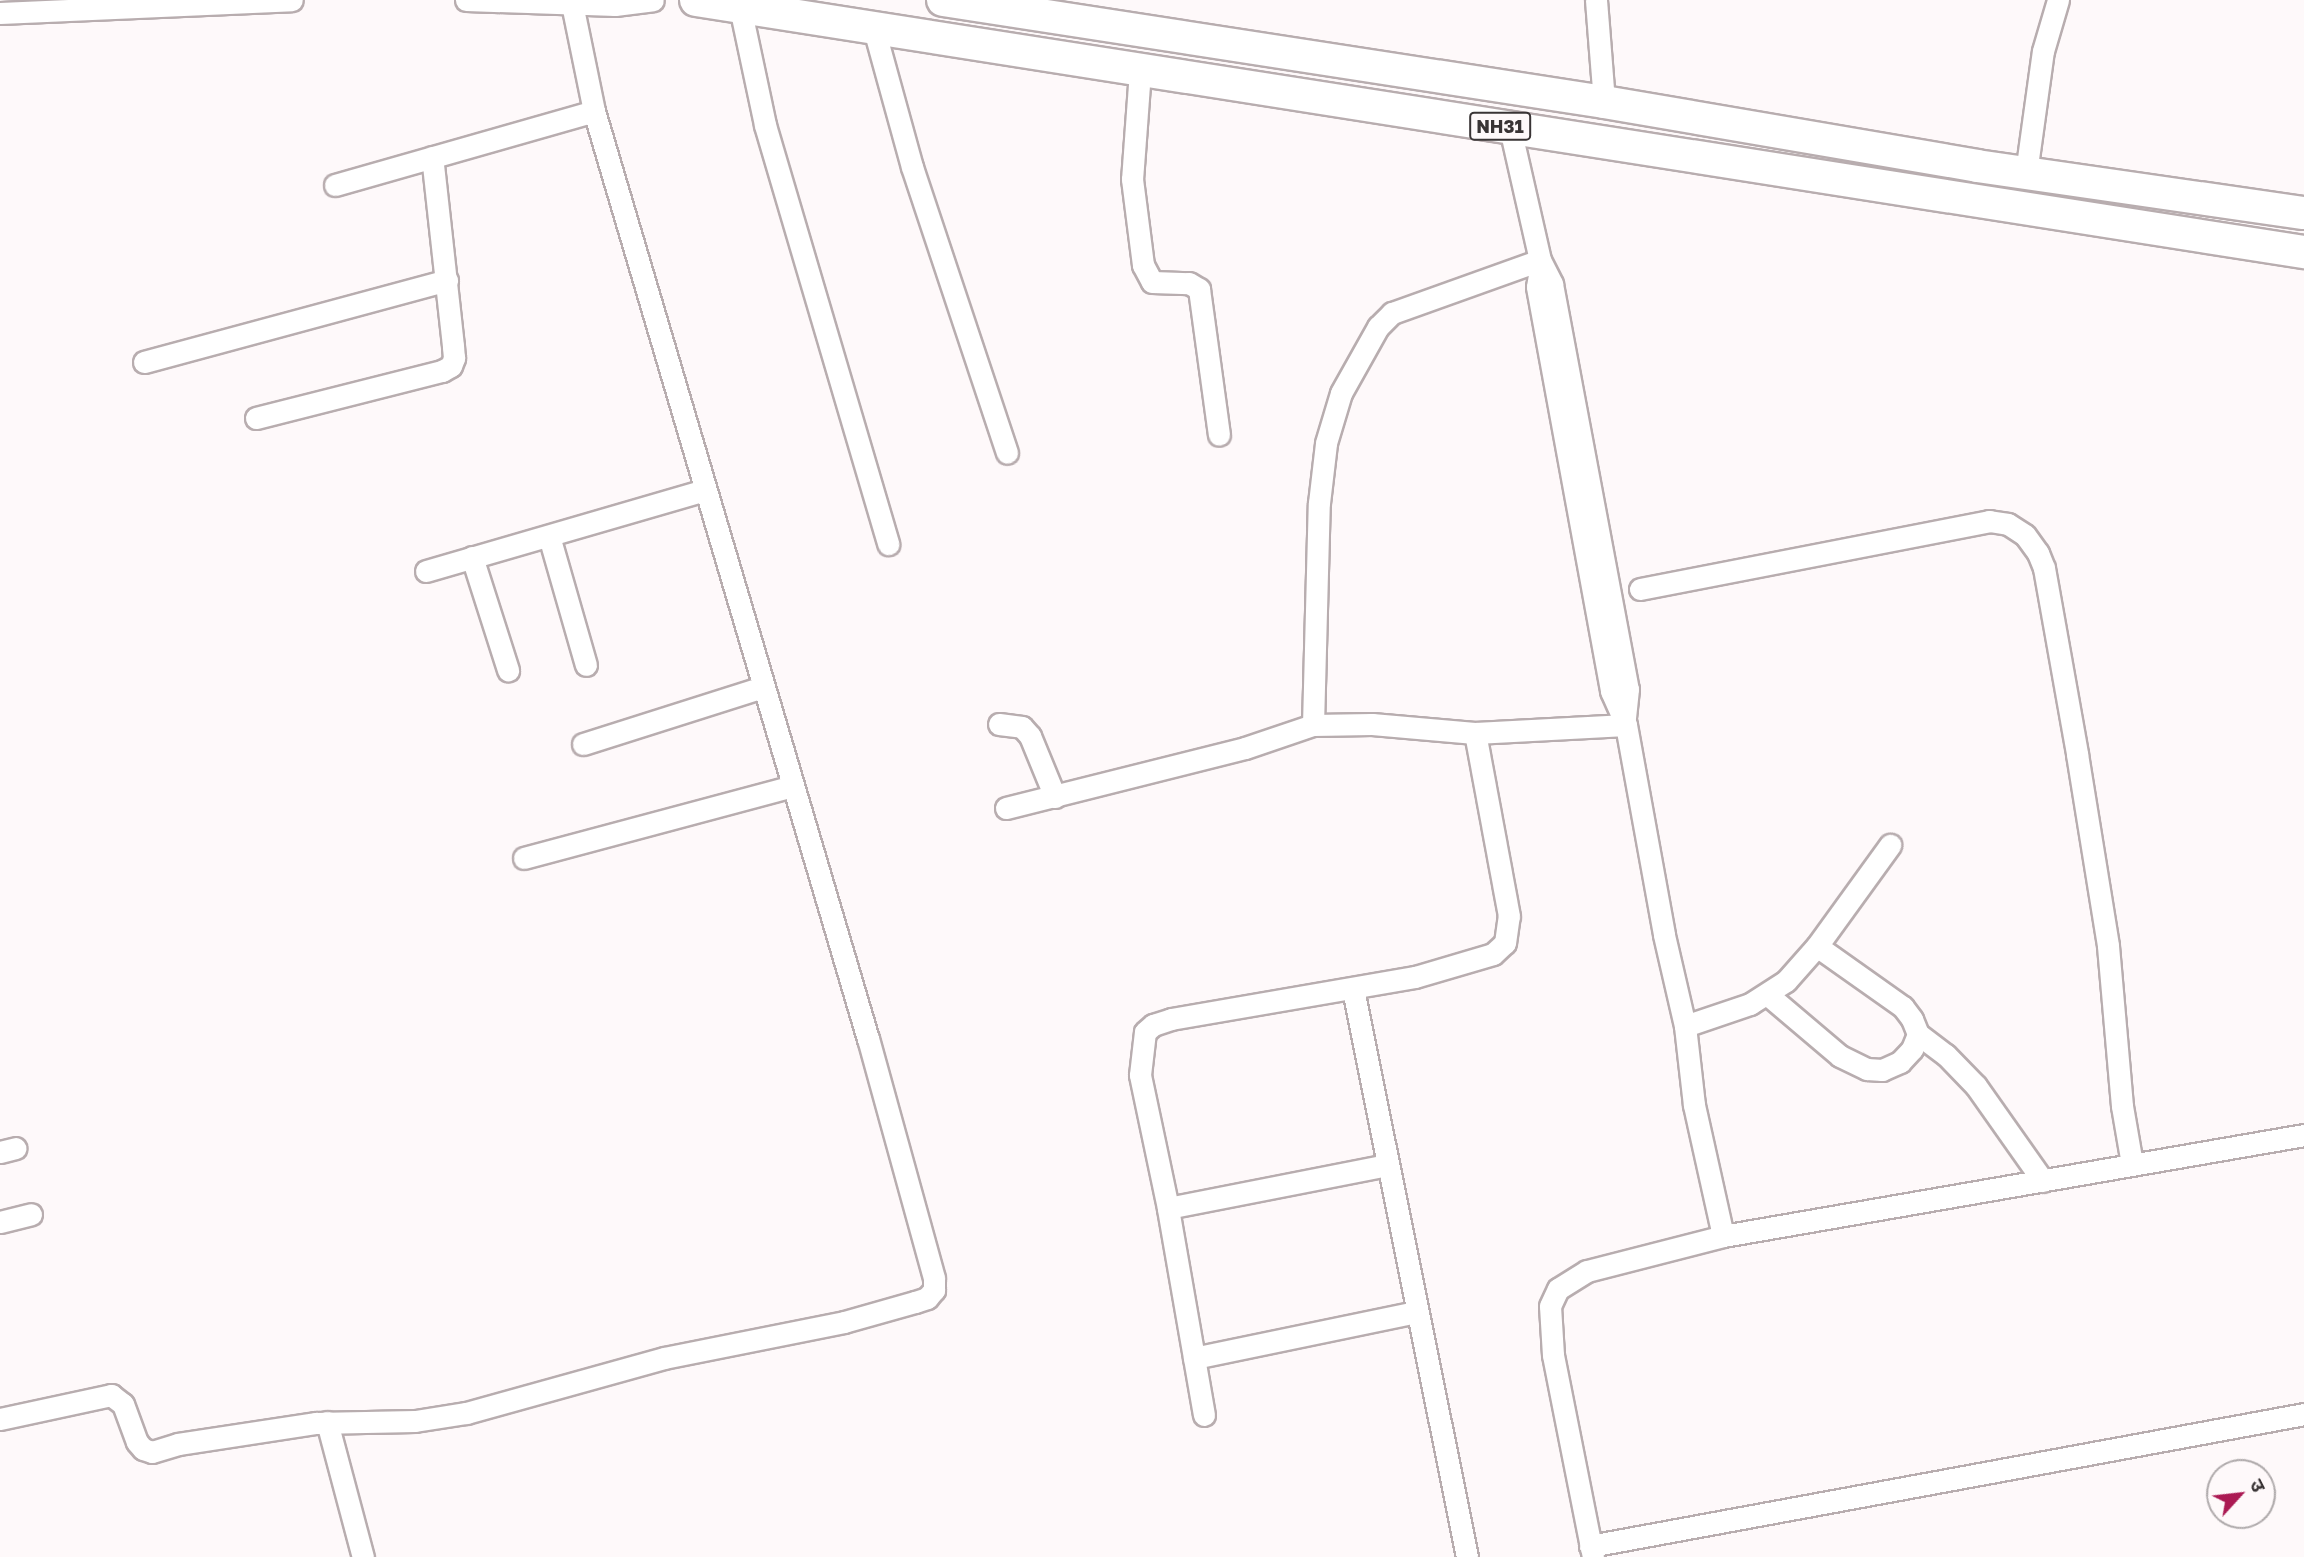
<!DOCTYPE html>
<html>
<head>
<meta charset="utf-8">
<style>
  body { margin:0 }
  #map { position:relative; width:2304px; height:1557px; overflow:hidden; background:#fef9fa; font-family:"Golos Text","Noto Sans Devanagari",sans-serif }
  div>[style] { position:absolute }
  [style*='--x'] { left:calc(var(--x)*1px); top:calc(var(--y)*1px); width:calc(var(--w)*1px); rotate:calc(var(--a)*1deg) }
  .roads { filter:drop-shadow(2px 0 #b8adaf) drop-shadow(-2px 0 #b8adaf) drop-shadow(0 2px #b8adaf) drop-shadow(0 -2px #b8adaf) }
  .minor>* { height:21px; margin:-10.5px; padding:0 10.5px; transform-origin:10.5px; border-radius:10.5px; background:#fff }
  .highway>* { height:32px; margin:-16px; padding:0 16px; transform-origin:16px; border-radius:16px; background:#fff }
  span { translate:-50% -50%; white-space:nowrap; text-align:center; line-height:1.15; -webkit-text-stroke:7px #fef9fa; paint-order:stroke }
  .shield-label span { padding:2px 5px; background:#fef9fa; border:2px solid; border-radius:5px; -webkit-text-stroke-width:0 }
  .shield-label { font-size:18px; color:#393435; font-weight:700 }
  .north { position:absolute; left:2206px; top:1459px; width:70px; height:70px; box-sizing:border-box; background:#fef9fa; border:2px solid #afaaab; border-radius:50%; rotate:63deg; font-size:19px; font-weight:700; line-height:28px; text-align:center; color:#393435 }
  .north::after { content:''; display:block; margin:auto; width:24px; height:32px; background:#ab1a53; clip-path:polygon(50% 0,100% 100%,50% 72%,0 100%) }
</style>
</head>
<body>
<div id="map">
  <div class="roads">
    <div class="minor">
      <div style="--x:466;--y:0;--w:149;--a:1.9"></div>
      <div style="--x:615;--y:5;--w:38;--a:-7"></div>
      <div style="--x:1596;--y:0;--w:102;--a:85.5"></div>
      <div style="--x:740;--y:7;--w:121;--a:78"></div>
      <div style="--x:765;--y:125;--w:437;--a:73.6"></div>
      <div style="--x:0;--y:13;--w:292;--a:-2.5"></div>
      <div style="--x:874;--y:29;--w:143;--a:74.6"></div>
      <div style="--x:912;--y:167;--w:301;--a:71.6"></div>
      <div style="--x:1140;--y:71;--w:108;--a:94.2"></div>
      <div style="--x:1132;--y:179;--w:87;--a:82.7"></div>
      <div style="--x:1143;--y:265;--w:19;--a:62"></div>
      <div style="--x:1152;--y:282;--w:37;--a:2"></div>
      <div style="--x:1189;--y:283;--w:12;--a:31"></div>
      <div style="--x:1199;--y:289;--w:147;--a:82.2"></div>
      <div style="--x:1510;--y:128;--w:135;--a:77.2"></div>
      <div style="--x:1540;--y:260;--w:27;--a:63"></div>
      <div style="--x:1552;--y:284;--w:412;--a:79.4"></div>
      <div style="--x:1628;--y:689;--w:30;--a:96"></div>
      <div style="--x:2026;--y:173;--w:123;--a:-82.1"></div>
      <div style="--x:2043;--y:51;--w:53;--a:-73.6"></div>
      <div style="--x:335;--y:185;--w:269;--a:-15.9"></div>
      <div style="--x:1541;--y:264;--w:23;--a:100"></div>
      <div style="--x:1537;--y:287;--w:411;--a:79.6"></div>
      <div style="--x:1611;--y:691;--w:37;--a:66"></div>
      <div style="--x:1626;--y:725;--w:213;--a:79.7"></div>
      <div style="--x:1664;--y:935;--w:93;--a:77"></div>
      <div style="--x:1685;--y:1026;--w:80;--a:83.5"></div>
      <div style="--x:1694;--y:1105;--w:134;--a:77.5"></div>
      <div style="--x:144;--y:362;--w:314;--a:-15.1"></div>
      <div style="--x:256;--y:418;--w:192;--a:-14.2"></div>
      <div style="--x:442;--y:371;--w:10;--a:-29"></div>
      <div style="--x:451;--y:366;--w:9;--a:-69"></div>
      <div style="--x:454;--y:358;--w:12;--a:-95"></div>
      <div style="--x:453;--y:346;--w:190;--a:-96.3"></div>
      <div style="--x:549;--y:536;--w:134;--a:74"></div>
      <div style="--x:472;--y:557;--w:119;--a:72.3"></div>
      <div style="--x:426;--y:571;--w:290;--a:-16.2"></div>
      <div style="--x:1640;--y:589;--w:356;--a:-11"></div>
      <div style="--x:1989;--y:521;--w:19;--a:9"></div>
      <div style="--x:2008;--y:524;--w:20;--a:33"></div>
      <div style="--x:2025;--y:535;--w:22;--a:54"></div>
      <div style="--x:2038;--y:553;--w:16;--a:68"></div>
      <div style="--x:2044;--y:568;--w:189;--a:79.9"></div>
      <div style="--x:2077;--y:754;--w:194;--a:80.8"></div>
      <div style="--x:2108;--y:946;--w:161;--a:85"></div>
      <div style="--x:2122;--y:1106;--w:59;--a:80.2"></div>
      <div style="--x:999;--y:724;--w:23;--a:7"></div>
      <div style="--x:1022;--y:727;--w:12;--a:48"></div>
      <div style="--x:1030;--y:736;--w:66;--a:67.7"></div>
      <div style="--x:1313;--y:725;--w:222;--a:-88.5"></div>
      <div style="--x:1319;--y:503;--w:60;--a:-83.3"></div>
      <div style="--x:1326;--y:443;--w:52;--a:-73.3"></div>
      <div style="--x:1341;--y:393;--w:76;--a:-60.7"></div>
      <div style="--x:1378;--y:327;--w:20;--a:-45"></div>
      <div style="--x:1392;--y:313;--w:157;--a:-19.7"></div>
      <div style="--x:583;--y:744;--w:189;--a:-17.6"></div>
      <div style="--x:1006;--y:808;--w:246;--a:-14.1"></div>
      <div style="--x:1245;--y:748;--w:72;--a:-18.7"></div>
      <div style="--x:1313;--y:725;--w:59;--a:-1"></div>
      <div style="--x:1372;--y:724;--w:103;--a:5"></div>
      <div style="--x:1475;--y:733;--w:151;--a:-3"></div>
      <div style="--x:524;--y:858;--w:278;--a:-15"></div>
      <div style="--x:1353;--y:989;--w:579;--a:78.65"></div>
      <div style="--x:1768;--y:995;--w:94;--a:40.3"></div>
      <div style="--x:1840;--y:1056;--w:30;--a:26"></div>
      <div style="--x:1867;--y:1069;--w:15;--a:4"></div>
      <div style="--x:1882;--y:1070;--w:20;--a:-24"></div>
      <div style="--x:1900;--y:1062;--w:18;--a:-47"></div>
      <div style="--x:1912;--y:1049;--w:16;--a:-68"></div>
      <div style="--x:1918;--y:1034;--w:16;--a:-112"></div>
      <div style="--x:1912;--y:1019;--w:15;--a:-127"></div>
      <div style="--x:1903;--y:1007;--w:105;--a:-144.7"></div>
      <div style="--x:1685;--y:1026;--w:69;--a:-18.7"></div>
      <div style="--x:1750;--y:1004;--w:43;--a:-32.6"></div>
      <div style="--x:1786;--y:981;--w:47;--a:-48.5"></div>
      <div style="--x:1817;--y:946;--w:125;--a:-54.1"></div>
      <div style="--x:1918;--y:1034;--w:35;--a:37"></div>
      <div style="--x:1946;--y:1055;--w:43;--a:45.9"></div>
      <div style="--x:1976;--y:1086;--w:116;--a:54.8"></div>
      <div style="--x:0;--y:1152;--w:16;--a:-14"></div>
      <div style="--x:1168;--y:1208;--w:224;--a:-11.1"></div>
      <div style="--x:0;--y:1222;--w:32;--a:-14"></div>
      <div style="--x:1194;--y:1358;--w:228;--a:-11.7"></div>
      <div style="--x:1204;--y:1415;--w:210;--a:-99.9"></div>
      <div style="--x:1168;--y:1208;--w:136;--a:-101.9"></div>
      <div style="--x:1140;--y:1075;--w:43;--a:-83.4"></div>
      <div style="--x:1145;--y:1032;--w:11;--a:-41"></div>
      <div style="--x:1153;--y:1025;--w:19;--a:-18"></div>
      <div style="--x:1171;--y:1019;--w:248;--a:-9.8"></div>
      <div style="--x:1415;--y:977;--w:81;--a:-16.4"></div>
      <div style="--x:1493;--y:954;--w:16;--a:-43"></div>
      <div style="--x:1505;--y:943;--w:27;--a:-82"></div>
      <div style="--x:1509;--y:916;--w:186;--a:-100.5"></div>
      <div style="--x:0;--y:1419;--w:114;--a:-12.2"></div>
      <div style="--x:111;--y:1395;--w:15;--a:37"></div>
      <div style="--x:123;--y:1404;--w:40;--a:69.8"></div>
      <div style="--x:137;--y:1442;--w:9;--a:49"></div>
      <div style="--x:143;--y:1449;--w:9;--a:18"></div>
      <div style="--x:152;--y:1452;--w:27;--a:-17"></div>
      <div style="--x:178;--y:1444;--w:140;--a:-8.7"></div>
      <div style="--x:316;--y:1423;--w:99;--a:-1.2"></div>
      <div style="--x:415;--y:1421;--w:52;--a:-8.9"></div>
      <div style="--x:466;--y:1413;--w:205;--a:-15.5"></div>
      <div style="--x:664;--y:1358;--w:184;--a:-11.3"></div>
      <div style="--x:844;--y:1322;--w:74;--a:-15.7"></div>
      <div style="--x:915;--y:1302;--w:13;--a:-18"></div>
      <div style="--x:927;--y:1298;--w:11;--a:-49"></div>
      <div style="--x:934;--y:1290;--w:12;--a:-90"></div>
      <div style="--x:934;--y:1278;--w:248;--a:-105.4"></div>
      <div style="--x:868;--y:1039;--w:968;--a:-106.45"></div>
      <div style="--x:594;--y:111;--w:109;--a:-101.6"></div>
      <div style="--x:327;--y:1422;--w:140;--a:75.1"></div>
      <div style="--x:1590;--y:1546;--w:726;--a:-10.47"></div>
      <div style="--x:1593;--y:1557;--w:206;--a:-101.2"></div>
      <div style="--x:1553;--y:1355;--w:49;--a:-93.5"></div>
      <div style="--x:1550;--y:1306;--w:19;--a:-65"></div>
      <div style="--x:1558;--y:1289;--w:34;--a:-32"></div>
      <div style="--x:1587;--y:1271;--w:140;--a:-14.4"></div>
      <div style="--x:1723;--y:1236;--w:590;--a:-9.86"></div>
    </div>
    <div class="highway">
      <div style="--x:696;--y:0;--w:1628;--a:8.91"></div>
      <div style="--x:943;--y:0;--w:669;--a:8.77"></div>
      <div style="--x:1604;--y:102;--w:378;--a:9.7"></div>
      <div style="--x:1977;--y:166;--w:330;--a:8.2"></div>
    </div>
  </div>
  <div class="shield-label">
    <span style="left:1500px;top:126px">NH31</span>
  </div>
  <div class="north">उ</div>
</div>
</body>
</html>
